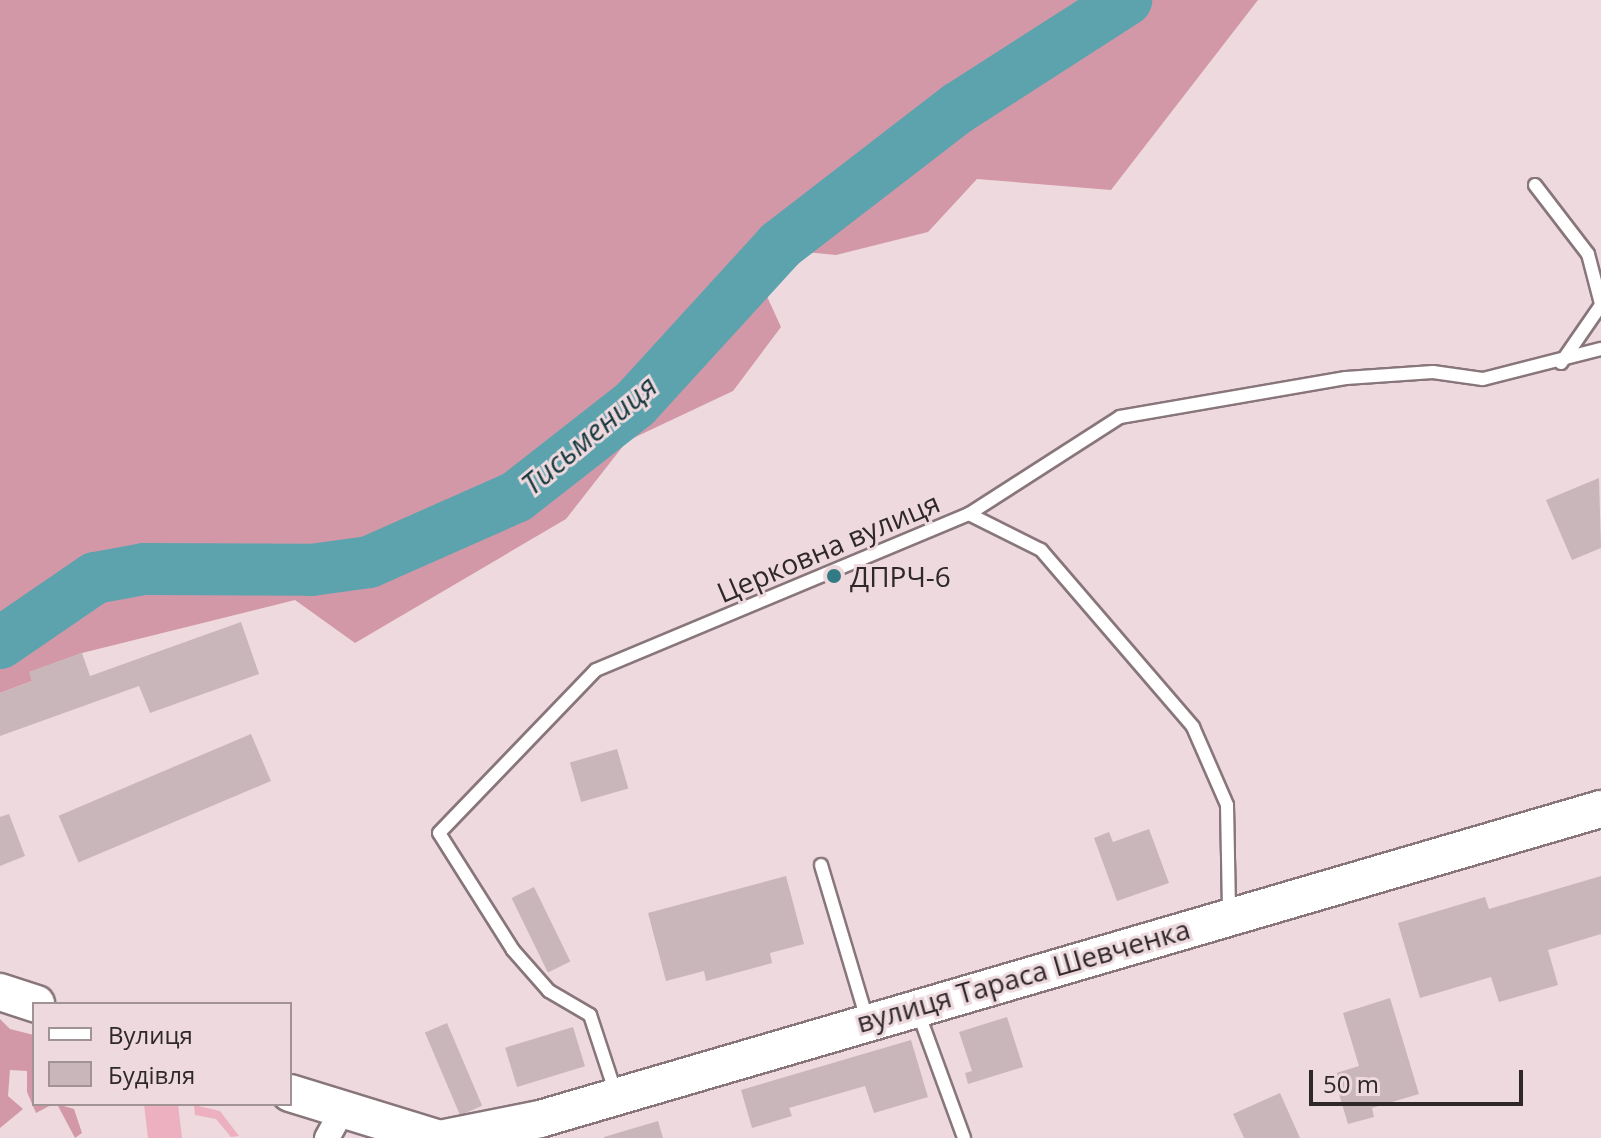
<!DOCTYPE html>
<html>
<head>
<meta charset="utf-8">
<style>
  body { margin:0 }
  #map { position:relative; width:1601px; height:1138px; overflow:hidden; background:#edd9de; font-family:"Open Sans",sans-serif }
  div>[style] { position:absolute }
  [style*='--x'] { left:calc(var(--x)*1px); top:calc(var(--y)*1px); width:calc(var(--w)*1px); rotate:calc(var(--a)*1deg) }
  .green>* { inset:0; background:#ecb0c0 }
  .forest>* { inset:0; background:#d398a8 }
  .river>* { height:52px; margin:-26px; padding:0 26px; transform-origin:26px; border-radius:26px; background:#5ca3ad }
  .building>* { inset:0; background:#c9b6bb; transform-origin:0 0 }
  .roads { filter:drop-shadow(2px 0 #88767b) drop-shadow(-2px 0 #88767b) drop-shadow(0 2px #88767b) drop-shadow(0 -2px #88767b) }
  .service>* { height:12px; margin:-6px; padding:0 6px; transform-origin:6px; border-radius:6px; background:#fff }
  .minor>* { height:24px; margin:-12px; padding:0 12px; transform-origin:12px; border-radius:12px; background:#fff }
  .secondary>* { height:36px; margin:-18px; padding:0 18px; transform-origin:18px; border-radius:18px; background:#fff }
  .dots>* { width:22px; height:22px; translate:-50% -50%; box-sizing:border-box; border:4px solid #edd9de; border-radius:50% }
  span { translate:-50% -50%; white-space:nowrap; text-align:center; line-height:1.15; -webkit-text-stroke:6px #edd9de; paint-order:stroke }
  .street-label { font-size:28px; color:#2f282a }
  .poi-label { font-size:28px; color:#2f282a }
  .left { translate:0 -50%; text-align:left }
  .water-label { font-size:30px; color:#183b40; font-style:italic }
  .legend { position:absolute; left:32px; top:1002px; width:260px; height:104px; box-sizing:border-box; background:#edd9de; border:2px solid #a19296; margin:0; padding:10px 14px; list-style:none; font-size:24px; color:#2f282a }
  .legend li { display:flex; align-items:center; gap:16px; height:40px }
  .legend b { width:40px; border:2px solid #a19296 }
  .scale { position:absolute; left:1309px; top:1070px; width:214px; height:36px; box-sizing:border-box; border:4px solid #2f282a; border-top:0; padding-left:10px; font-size:24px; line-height:28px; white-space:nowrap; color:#2f282a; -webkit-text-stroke:6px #edd9de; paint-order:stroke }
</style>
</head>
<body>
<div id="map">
  <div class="green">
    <div style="clip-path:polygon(144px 1104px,178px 1104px,182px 1138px,148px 1138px)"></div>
    <div style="clip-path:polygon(194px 1105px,220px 1111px,239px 1136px,231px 1137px,216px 1119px,195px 1115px)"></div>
  </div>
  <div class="forest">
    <div style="clip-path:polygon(0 0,1258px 0,1111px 190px,977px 179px,928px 232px,836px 255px,744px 246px,781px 327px,733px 391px,627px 441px,566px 519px,355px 643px,295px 600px,82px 653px,30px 672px,32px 681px,0 693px)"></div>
    <div style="clip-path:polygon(0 1019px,10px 1029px,34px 1035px,34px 1104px,53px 1104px,36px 1113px,27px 1092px,27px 1071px,10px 1070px,8px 1096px,23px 1109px,0 1128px)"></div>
    <div style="clip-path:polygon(57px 1104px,74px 1109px,82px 1133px,75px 1138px)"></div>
  </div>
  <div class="river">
    <div style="--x:0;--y:643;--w:115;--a:-34.4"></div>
    <div style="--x:95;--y:578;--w:50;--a:-10.4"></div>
    <div style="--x:144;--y:569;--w:167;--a:0.3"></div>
    <div style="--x:311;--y:570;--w:59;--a:-7.9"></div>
    <div style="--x:369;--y:562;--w:161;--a:-23.9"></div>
    <div style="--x:516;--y:497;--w:151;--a:-38"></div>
    <div style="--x:635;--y:404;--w:215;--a:-47.6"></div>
    <div style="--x:780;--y:245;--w:225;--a:-37.6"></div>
    <div style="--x:958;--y:108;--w:200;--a:-32.7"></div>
  </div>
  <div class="building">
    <div style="clip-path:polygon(1599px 478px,1601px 548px,1572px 560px,1546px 500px)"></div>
    <div style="clip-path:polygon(241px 622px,259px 674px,150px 713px,139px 686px,0 736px,0 693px,32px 681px,29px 672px,82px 653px,90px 676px)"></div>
    <div style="left:251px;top:734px;width:51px;height:209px;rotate:67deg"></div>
    <div style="left:617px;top:749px;width:41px;height:49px;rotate:74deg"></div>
    <div style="clip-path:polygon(9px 814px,25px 856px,0 866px,0 817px)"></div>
    <div style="clip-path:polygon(1149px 829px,1169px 883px,1117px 901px,1094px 838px,1109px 832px,1113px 842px)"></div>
    <div style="clip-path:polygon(786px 876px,804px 944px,770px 953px,772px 963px,706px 981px,704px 971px,666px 981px,648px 913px)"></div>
    <div style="clip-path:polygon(1601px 876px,1601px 934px,1548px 950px,1558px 985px,1499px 1002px,1491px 977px,1420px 998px,1398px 923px,1485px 897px,1489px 909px)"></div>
    <div style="left:534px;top:887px;width:83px;height:25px;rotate:64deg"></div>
    <div style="clip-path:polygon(1390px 998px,1419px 1094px,1372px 1108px,1374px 1117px,1348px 1124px,1333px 1074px,1359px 1066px,1343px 1013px)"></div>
    <div style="clip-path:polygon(1007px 1017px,1023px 1067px,968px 1084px,965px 1073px,972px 1071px,959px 1032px)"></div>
    <div style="left:447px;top:1023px;width:90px;height:24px;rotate:67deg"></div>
    <div style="left:573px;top:1027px;width:41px;height:71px;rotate:73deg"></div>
    <div style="clip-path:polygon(911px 1040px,928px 1097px,874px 1113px,865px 1086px,789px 1108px,792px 1116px,752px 1128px,741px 1090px)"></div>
    <div style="clip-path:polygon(1280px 1093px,1300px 1138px,1244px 1138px,1233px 1114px)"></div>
    <div style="clip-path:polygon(658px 1121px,663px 1138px,604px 1138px,604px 1137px)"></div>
  </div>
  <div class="roads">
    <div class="service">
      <div style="--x:1535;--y:185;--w:87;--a:52.5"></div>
      <div style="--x:1588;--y:254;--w:52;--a:75.4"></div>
      <div style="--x:1561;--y:363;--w:70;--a:-55.4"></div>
      <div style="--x:969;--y:514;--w:80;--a:26.6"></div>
      <div style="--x:1041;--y:550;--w:233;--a:49.3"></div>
      <div style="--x:1193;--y:727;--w:85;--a:66.4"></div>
      <div style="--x:1227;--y:805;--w:109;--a:88.9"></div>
      <div style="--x:821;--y:865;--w:161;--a:73.4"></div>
      <div style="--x:918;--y:1012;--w:134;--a:69.9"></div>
      <div style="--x:616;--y:1094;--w:83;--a:-108.2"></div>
      <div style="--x:590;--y:1015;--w:48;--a:-149.7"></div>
      <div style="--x:549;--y:991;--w:55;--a:-131.3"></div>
      <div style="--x:513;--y:950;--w:138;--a:-122.3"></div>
      <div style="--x:439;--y:833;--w:226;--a:-46.1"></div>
      <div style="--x:596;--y:670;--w:404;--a:-22.7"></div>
      <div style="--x:969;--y:514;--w:179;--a:-32.7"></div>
      <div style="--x:1120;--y:417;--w:229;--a:-9.8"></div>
      <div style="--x:1346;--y:378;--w:87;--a:-3.9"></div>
      <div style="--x:1433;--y:372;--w:50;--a:8"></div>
      <div style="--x:1483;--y:379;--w:122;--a:-14.3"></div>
    </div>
    <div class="minor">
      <div style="--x:327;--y:1138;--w:29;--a:-61"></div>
    </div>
    <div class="secondary">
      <div style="--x:0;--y:992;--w:38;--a:18"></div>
      <div style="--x:290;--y:1093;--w:153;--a:17.1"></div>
      <div style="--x:445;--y:1138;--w:97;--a:-11.3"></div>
      <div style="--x:540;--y:1119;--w:1105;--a:-16.29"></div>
    </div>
  </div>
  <div class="dots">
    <div style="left:834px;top:576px;background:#337b84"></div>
  </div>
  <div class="street-label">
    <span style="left:828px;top:547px;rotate:-23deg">Церковна вулиця</span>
    <span style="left:1023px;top:975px;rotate:-16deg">вулиця Тараса Шевченка</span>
  </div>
  <div class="poi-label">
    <span class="left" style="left:850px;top:576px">ДПРЧ-6</span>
  </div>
  <div class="water-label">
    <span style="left:589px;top:435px;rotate:-40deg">Тисьмениця</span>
  </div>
  <ul class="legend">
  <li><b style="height:10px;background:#fff"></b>Вулиця</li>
  <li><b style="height:22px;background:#c9b6bb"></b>Будівля</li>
  </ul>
  <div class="scale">50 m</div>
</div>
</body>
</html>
